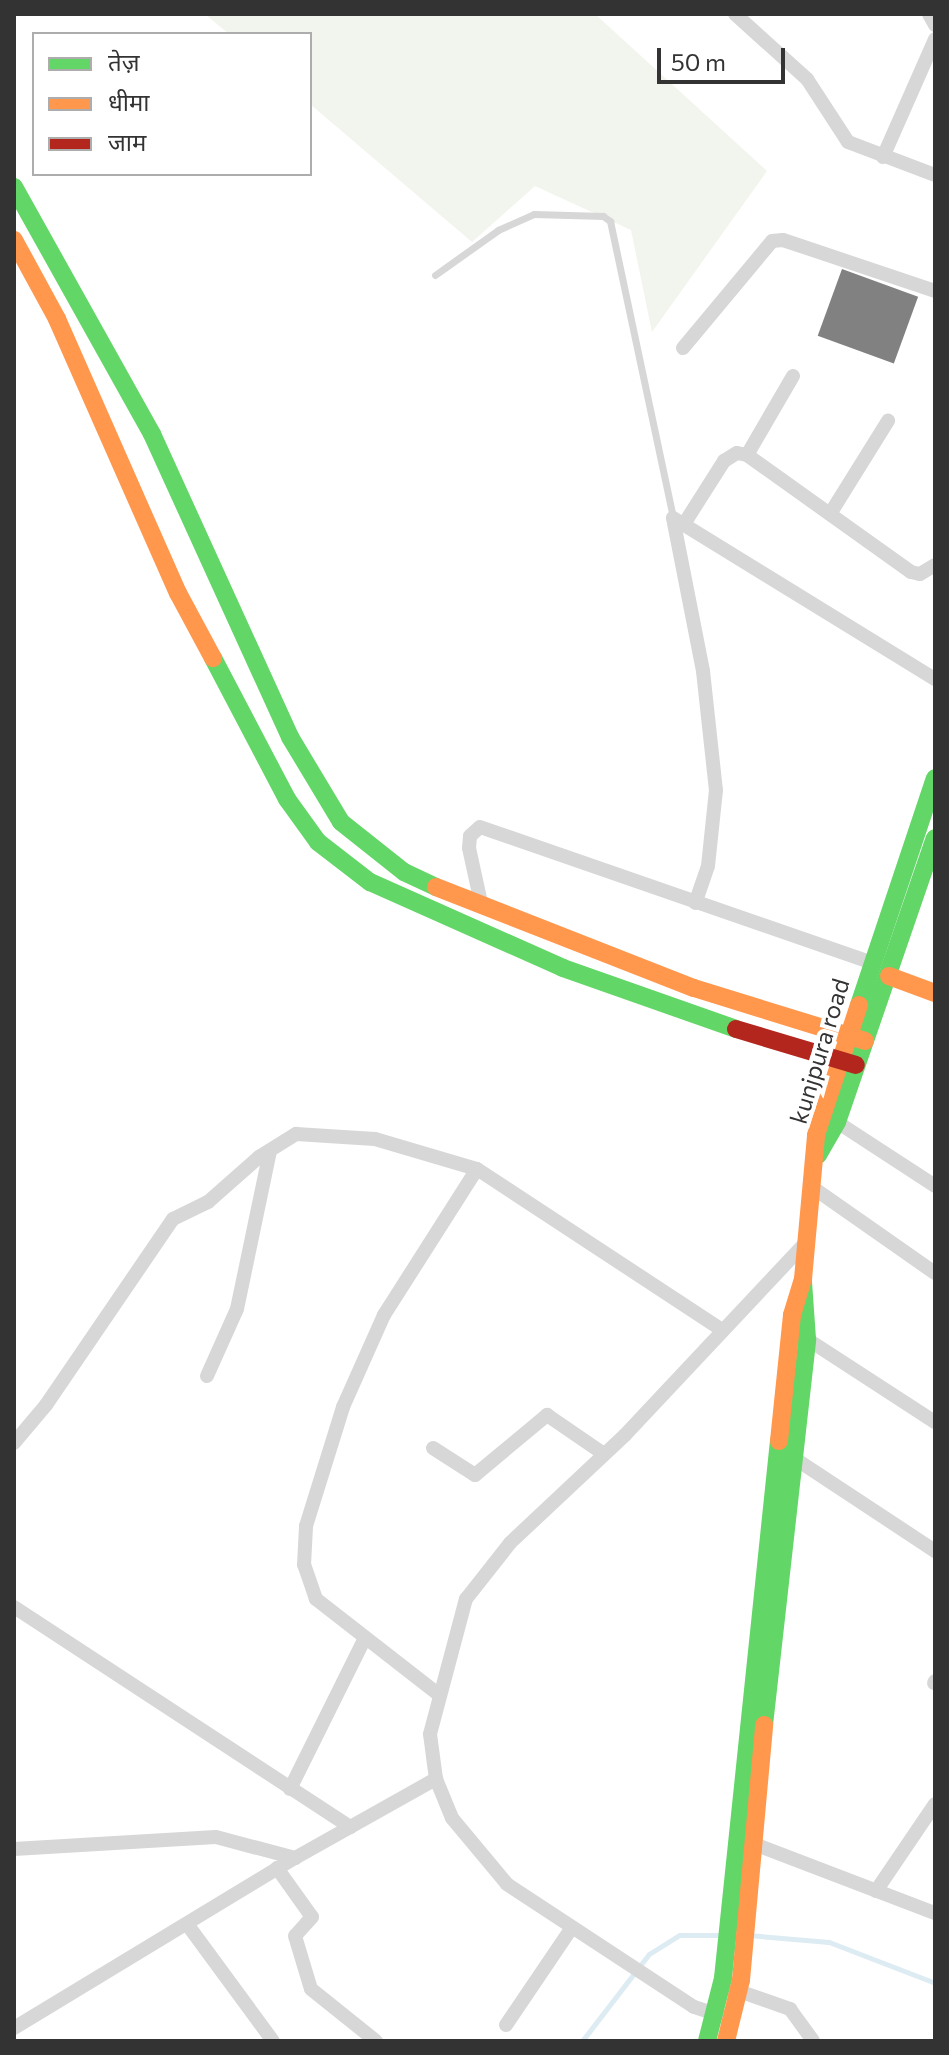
<!DOCTYPE html>
<html>
<head>
<meta charset="utf-8">
<style>
  body { margin:0 }
  #map { position:relative; width:949px; height:2055px; overflow:hidden; background:#fff; font-family:Commissioner,"Noto Sans Devanagari",sans-serif }
  div>[style] { position:absolute }
  [style*='--x'] { left:calc(var(--x)*1px); top:calc(var(--y)*1px); width:calc(var(--w)*1px); rotate:calc(var(--a)*1deg) }
  .green>* { inset:0; background:#f1f5ed }
  .stream>* { height:5px; margin:-2.5px; padding:0 2.5px; transform-origin:2.5px; border-radius:2.5px; background:#ddebf3 }
  .building>* { inset:0; background:#818181; transform-origin:0 0 }
  .lane>* { height:7px; margin:-3.5px; padding:0 3.5px; transform-origin:3.5px; border-radius:3.5px; background:#d7d7d7 }
  .street>* { height:14px; margin:-7px; padding:0 7px; transform-origin:7px; border-radius:7px; background:#d7d7d7 }
  .fast>* { height:18px; margin:-9px; padding:0 9px; transform-origin:9px; border-radius:9px; background:#63d668 }
  .slow>* { height:18px; margin:-9px; padding:0 9px; transform-origin:9px; border-radius:9px; background:#ff974d }
  .jam>* { height:18px; margin:-9px; padding:0 9px; transform-origin:9px; border-radius:9px; background:#b3261e }
  span { translate:-50% -50%; white-space:nowrap; text-align:center; line-height:1.15; -webkit-text-stroke:8px #fff; paint-order:stroke }
  .street-label { font-size:24px; color:#333 }
  .frame { position:absolute; inset:0; border:16px solid #333; pointer-events:none }
  .legend { position:absolute; left:32px; top:32px; width:280px; height:144px; box-sizing:border-box; background:#fff; border:2px solid #adadad; margin:0; padding:10px 14px; list-style:none; font-size:24px; color:#333 }
  .legend li { display:flex; align-items:center; gap:16px; height:40px }
  .legend b { width:40px; border:2px solid #adadad }
  .scale { position:absolute; left:657px; top:48px; width:128px; height:36px; box-sizing:border-box; border:4px solid #333; border-top:0; padding-left:10px; font-size:24px; line-height:28px; white-space:nowrap; color:#333; -webkit-text-stroke:6px #fff; paint-order:stroke }
</style>
</head>
<body>
<div id="map">
  <div class="green">
    <div style="clip-path:polygon(205px 14px,595px 14px,767px 171px,652px 332px,631px 230px,535px 186px,472px 242px,310px 104px,310px 34px,229px 34px)"></div>
  </div>
  <div class="stream">
    <div style="--x:748;--y:1935;--w:81;--a:4.9"></div>
    <div style="--x:829;--y:1942;--w:114;--a:21.1"></div>
    <div style="--x:582;--y:2041;--w:110;--a:-52.4"></div>
    <div style="--x:649;--y:1954;--w:36;--a:-32"></div>
    <div style="--x:680;--y:1935;--w:42;--a:0"></div>
  </div>
  <div class="building">
    <div style="left:842px;top:269px;width:81px;height:71px;rotate:20deg"></div>
  </div>
  <div class="lane">
    <div style="--x:435;--y:275;--w:77;--a:-35.5"></div>
    <div style="--x:498;--y:230;--w:39;--a:-24"></div>
    <div style="--x:534;--y:214;--w:69;--a:1.7"></div>
    <div style="--x:603;--y:216;--w:9;--a:36"></div>
    <div style="--x:610;--y:221;--w:304;--a:78"></div>
  </div>
  <div class="street">
    <div style="--x:735;--y:14;--w:97;--a:42.1"></div>
    <div style="--x:807;--y:79;--w:75;--a:56.9"></div>
    <div style="--x:848;--y:142;--w:93;--a:20.8"></div>
    <div style="--x:929;--y:14;--w:13;--a:61"></div>
    <div style="--x:883;--y:157;--w:129;--a:-66.2"></div>
    <div style="--x:683;--y:348;--w:139;--a:-50.2"></div>
    <div style="--x:772;--y:241;--w:11;--a:-5"></div>
    <div style="--x:783;--y:240;--w:160;--a:18.5"></div>
    <div style="--x:793;--y:376;--w:91;--a:120.2"></div>
    <div style="--x:747;--y:455;--w:201;--a:35.5"></div>
    <div style="--x:911;--y:572;--w:9;--a:13"></div>
    <div style="--x:920;--y:574;--w:17;--a:-31"></div>
    <div style="--x:830;--y:514;--w:110;--a:-58.1"></div>
    <div style="--x:673;--y:518;--w:156;--a:78.9"></div>
    <div style="--x:703;--y:671;--w:120;--a:83.8"></div>
    <div style="--x:716;--y:790;--w:76;--a:96"></div>
    <div style="--x:708;--y:866;--w:39;--a:109"></div>
    <div style="--x:673;--y:518;--w:308;--a:31.6"></div>
    <div style="--x:684;--y:524;--w:75;--a:-57.6"></div>
    <div style="--x:724;--y:461;--w:15;--a:-32"></div>
    <div style="--x:737;--y:453;--w:10;--a:11"></div>
    <div style="--x:481;--y:903;--w:56;--a:-102.3"></div>
    <div style="--x:469;--y:848;--w:12;--a:-85"></div>
    <div style="--x:470;--y:836;--w:13;--a:-42"></div>
    <div style="--x:480;--y:827;--w:416;--a:19.1"></div>
    <div style="--x:837;--y:1122;--w:117;--a:33.1"></div>
    <div style="--x:812;--y:1187;--w:150;--a:35"></div>
    <div style="--x:807;--y:1339;--w:153;--a:33"></div>
    <div style="--x:207;--y:1376;--w:73;--a:-65.9"></div>
    <div style="--x:237;--y:1309;--w:161;--a:-78.2"></div>
    <div style="--x:14;--y:1443;--w:50;--a:-49.9"></div>
    <div style="--x:46;--y:1405;--w:225;--a:-55.7"></div>
    <div style="--x:173;--y:1219;--w:39;--a:-26"></div>
    <div style="--x:208;--y:1202;--w:68;--a:-41.4"></div>
    <div style="--x:259;--y:1157;--w:44;--a:-31.9"></div>
    <div style="--x:296;--y:1134;--w:79;--a:3.6"></div>
    <div style="--x:375;--y:1139;--w:106;--a:16.4"></div>
    <div style="--x:477;--y:1169;--w:293;--a:33.3"></div>
    <div style="--x:433;--y:1448;--w:50;--a:32.7"></div>
    <div style="--x:475;--y:1475;--w:94;--a:-39.8"></div>
    <div style="--x:547;--y:1415;--w:69;--a:34.4"></div>
    <div style="--x:794;--y:1458;--w:169;--a:33.4"></div>
    <div style="--x:14;--y:1607;--w:402;--a:33.2"></div>
    <div style="--x:934;--y:1683;--w:2;--a:-63"></div>
    <div style="--x:438;--y:1694;--w:155;--a:-142.1"></div>
    <div style="--x:316;--y:1599;--w:36;--a:-109"></div>
    <div style="--x:304;--y:1565;--w:39;--a:-87"></div>
    <div style="--x:306;--y:1526;--w:125;--a:-72.7"></div>
    <div style="--x:343;--y:1407;--w:101;--a:-66"></div>
    <div style="--x:384;--y:1315;--w:173;--a:-57.5"></div>
    <div style="--x:290;--y:1789;--w:169;--a:-63.6"></div>
    <div style="--x:754;--y:1844;--w:194;--a:20.9"></div>
    <div style="--x:14;--y:1849;--w:202;--a:-3.4"></div>
    <div style="--x:216;--y:1837;--w:82;--a:14.9"></div>
    <div style="--x:277;--y:1868;--w:60;--a:54.5"></div>
    <div style="--x:312;--y:1917;--w:25;--a:132"></div>
    <div style="--x:295;--y:1936;--w:55;--a:73.2"></div>
    <div style="--x:311;--y:1989;--w:83;--a:38.7"></div>
    <div style="--x:876;--y:1891;--w:105;--a:-55.9"></div>
    <div style="--x:187;--y:1924;--w:145;--a:53.7"></div>
    <div style="--x:730;--y:1988;--w:64;--a:19.3"></div>
    <div style="--x:790;--y:2009;--w:39;--a:54"></div>
    <div style="--x:731;--y:2019;--w:39;--a:-162"></div>
    <div style="--x:694;--y:2007;--w:224;--a:-146.7"></div>
    <div style="--x:507;--y:1884;--w:86;--a:-129.8"></div>
    <div style="--x:452;--y:1818;--w:42;--a:-112.3"></div>
    <div style="--x:436;--y:1779;--w:45;--a:-97.6"></div>
    <div style="--x:430;--y:1734;--w:140;--a:-75.1"></div>
    <div style="--x:466;--y:1599;--w:71;--a:-51.8"></div>
    <div style="--x:510;--y:1543;--w:158;--a:-43.2"></div>
    <div style="--x:625;--y:1435;--w:263;--a:-46.8"></div>
    <div style="--x:506;--y:2025;--w:116;--a:-55.9"></div>
    <div style="--x:14;--y:2028;--w:328;--a:-31.2"></div>
    <div style="--x:295;--y:1858;--w:162;--a:-29.3"></div>
  </div>
  <div class="fast">
    <div style="--x:14;--y:187;--w:283;--a:60.8"></div>
    <div style="--x:152;--y:434;--w:333;--a:65.5"></div>
    <div style="--x:290;--y:737;--w:99;--a:59"></div>
    <div style="--x:341;--y:822;--w:80;--a:38.4"></div>
    <div style="--x:404;--y:872;--w:35;--a:25"></div>
    <div style="--x:213;--y:658;--w:159;--a:62.3"></div>
    <div style="--x:287;--y:799;--w:53;--a:54.2"></div>
    <div style="--x:318;--y:842;--w:66;--a:37.6"></div>
    <div style="--x:370;--y:882;--w:211;--a:24"></div>
    <div style="--x:563;--y:968;--w:183;--a:19.4"></div>
    <div style="--x:859;--y:1005;--w:239;--a:-71.5"></div>
    <div style="--x:818;--y:1155;--w:38;--a:-60"></div>
    <div style="--x:837;--y:1122;--w:300;--a:-71"></div>
    <div style="--x:764;--y:1725;--w:388;--a:-83.6"></div>
    <div style="--x:807;--y:1339;--w:57;--a:-94"></div>
    <div style="--x:707;--y:2041;--w:65;--a:-75.7"></div>
    <div style="--x:723;--y:1978;--w:540;--a:-84.05"></div>
  </div>
  <div class="slow">
    <div style="--x:14;--y:240;--w:90;--a:61.4"></div>
    <div style="--x:57;--y:319;--w:300;--a:66.2"></div>
    <div style="--x:178;--y:593;--w:74;--a:61.7"></div>
    <div style="--x:436;--y:887;--w:277;--a:21.4"></div>
    <div style="--x:694;--y:988;--w:179;--a:17.2"></div>
    <div style="--x:889;--y:976;--w:49;--a:20.3"></div>
    <div style="--x:779;--y:1441;--w:127;--a:-84.1"></div>
    <div style="--x:792;--y:1315;--w:38;--a:-73"></div>
    <div style="--x:803;--y:1279;--w:145;--a:-84.8"></div>
    <div style="--x:816;--y:1135;--w:137;--a:-71.7"></div>
    <div style="--x:726;--y:2041;--w:63;--a:-76.2"></div>
    <div style="--x:741;--y:1980;--w:256;--a:-84.8"></div>
  </div>
  <div class="jam">
    <div style="--x:736;--y:1029;--w:125;--a:16.7"></div>
  </div>
  <div class="street-label">
    <span style="left:819px;top:1051px;rotate:-73deg">kunjpura road</span>
  </div>
  <div class="frame"></div>
  <ul class="legend">
  <li><b style="height:10px;background:#63d668"></b>तेज़</li>
  <li><b style="height:10px;background:#ff974d"></b>धीमा</li>
  <li><b style="height:10px;background:#b3261e"></b>जाम</li>
  </ul>
  <div class="scale">50 m</div>
</div>
</body>
</html>
